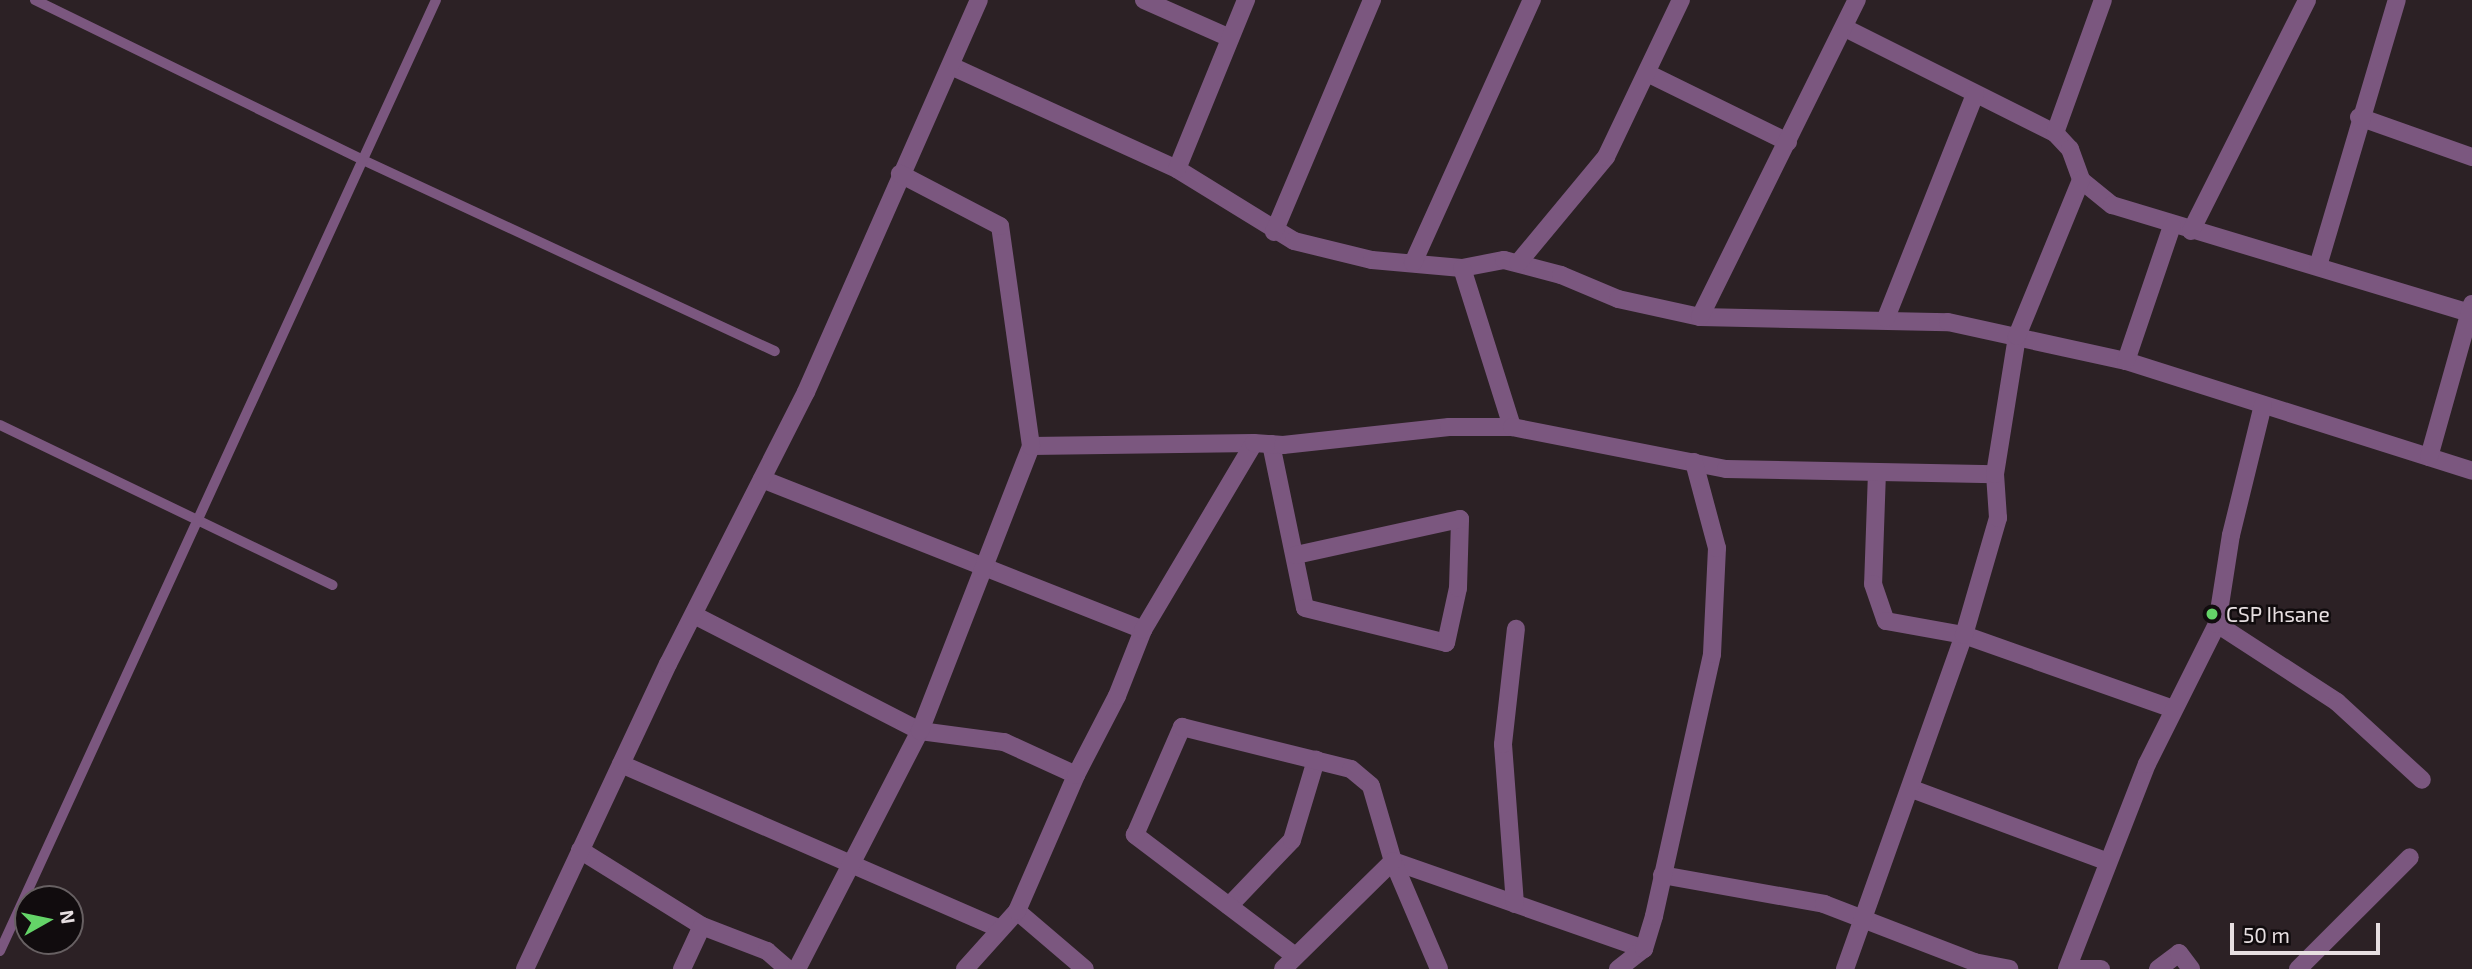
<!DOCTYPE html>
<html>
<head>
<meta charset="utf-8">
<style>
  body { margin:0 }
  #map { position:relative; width:2472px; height:969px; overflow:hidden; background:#2c2125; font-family:"Exo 2",sans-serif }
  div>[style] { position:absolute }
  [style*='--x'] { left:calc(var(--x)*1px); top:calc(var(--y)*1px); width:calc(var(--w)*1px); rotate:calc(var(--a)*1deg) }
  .service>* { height:10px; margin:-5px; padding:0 5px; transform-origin:5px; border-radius:5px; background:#7b577f }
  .minor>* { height:18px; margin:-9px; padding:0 9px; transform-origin:9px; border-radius:9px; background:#7b577f }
  .dots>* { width:19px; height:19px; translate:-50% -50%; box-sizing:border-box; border:4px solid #110c0e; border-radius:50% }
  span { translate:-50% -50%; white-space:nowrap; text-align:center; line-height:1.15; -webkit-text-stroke:5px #110c0e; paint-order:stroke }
  .poi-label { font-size:21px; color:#e7dfe1 }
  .left { translate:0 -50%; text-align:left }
  .north { position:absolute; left:14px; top:885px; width:70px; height:70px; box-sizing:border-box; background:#110c0e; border:2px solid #676062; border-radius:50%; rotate:81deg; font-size:19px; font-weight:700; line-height:28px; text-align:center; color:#e7dfe1 }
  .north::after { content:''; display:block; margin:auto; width:24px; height:32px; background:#64d468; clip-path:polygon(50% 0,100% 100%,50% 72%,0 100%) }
  .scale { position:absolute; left:2230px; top:923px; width:150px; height:32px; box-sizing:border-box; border:4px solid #e7dfe1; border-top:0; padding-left:9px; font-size:21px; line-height:24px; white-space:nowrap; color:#e7dfe1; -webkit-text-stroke:5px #110c0e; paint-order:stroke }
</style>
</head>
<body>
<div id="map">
  <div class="service">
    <div style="--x:35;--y:0;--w:365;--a:26"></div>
    <div style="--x:363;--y:160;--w:454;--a:24.9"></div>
    <div style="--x:0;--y:425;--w:369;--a:25.7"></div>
    <div style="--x:0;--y:951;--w:1046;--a:-65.37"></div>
  </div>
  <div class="minor">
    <div style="--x:1144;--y:0;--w:94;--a:23.8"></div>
    <div style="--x:1845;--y:28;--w:235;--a:26.6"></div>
    <div style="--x:2055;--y:133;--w:22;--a:47"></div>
    <div style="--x:2070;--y:149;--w:33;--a:70"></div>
    <div style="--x:2081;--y:180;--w:40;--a:39"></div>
    <div style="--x:2112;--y:205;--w:374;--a:16.8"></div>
    <div style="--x:951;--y:66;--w:248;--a:24.5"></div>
    <div style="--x:1177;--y:169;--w:137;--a:31.6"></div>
    <div style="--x:1294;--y:241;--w:80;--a:13.7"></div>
    <div style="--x:1372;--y:260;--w:90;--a:5.1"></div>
    <div style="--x:1462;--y:268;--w:43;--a:-10.8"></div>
    <div style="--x:1504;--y:260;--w:59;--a:14.7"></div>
    <div style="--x:1561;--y:275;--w:62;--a:22.8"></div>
    <div style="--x:1618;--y:299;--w:84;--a:12.4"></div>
    <div style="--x:1700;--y:317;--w:248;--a:1.2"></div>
    <div style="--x:1948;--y:322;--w:182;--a:12.4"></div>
    <div style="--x:2126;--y:361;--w:363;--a:17.6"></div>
    <div style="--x:1647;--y:73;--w:157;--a:26.1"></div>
    <div style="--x:2359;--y:117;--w:120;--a:19.5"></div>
    <div style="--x:2055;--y:133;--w:141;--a:-70.2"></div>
    <div style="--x:1177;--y:169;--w:183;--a:-67.8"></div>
    <div style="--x:2191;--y:231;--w:258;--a:-63.3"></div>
    <div style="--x:1274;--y:232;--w:252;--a:-67.1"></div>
    <div style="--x:1413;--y:263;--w:289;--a:-65.7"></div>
    <div style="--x:1518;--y:263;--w:138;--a:-50.3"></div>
    <div style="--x:1606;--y:157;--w:174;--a:-64.5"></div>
    <div style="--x:2318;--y:266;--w:277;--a:-73.5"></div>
    <div style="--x:1462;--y:268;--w:167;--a:72.5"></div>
    <div style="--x:1700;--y:317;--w:354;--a:-63.7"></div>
    <div style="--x:1886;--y:318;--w:241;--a:-68.3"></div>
    <div style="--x:2126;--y:361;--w:143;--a:-71.2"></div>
    <div style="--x:1271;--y:444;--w:167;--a:78.3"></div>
    <div style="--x:1305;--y:608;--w:145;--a:13.9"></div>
    <div style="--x:1446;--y:643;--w:56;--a:-77.7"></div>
    <div style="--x:1458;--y:588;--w:69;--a:-88.3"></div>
    <div style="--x:1460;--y:519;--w:168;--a:167.6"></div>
    <div style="--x:1031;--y:446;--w:223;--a:-0.8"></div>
    <div style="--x:2429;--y:457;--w:159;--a:-74.3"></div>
    <div style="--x:1877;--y:472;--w:112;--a:92"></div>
    <div style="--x:1873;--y:584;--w:39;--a:71"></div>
    <div style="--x:1886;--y:621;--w:79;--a:10.2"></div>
    <div style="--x:1964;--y:635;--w:222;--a:19.5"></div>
    <div style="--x:762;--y:479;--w:410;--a:21.6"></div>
    <div style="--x:694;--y:615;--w:254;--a:27.2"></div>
    <div style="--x:920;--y:731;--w:85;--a:7.5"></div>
    <div style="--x:1004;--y:742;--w:79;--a:24.6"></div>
    <div style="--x:2217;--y:624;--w:143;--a:33"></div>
    <div style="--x:2337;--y:702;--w:115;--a:42.5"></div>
    <div style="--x:621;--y:764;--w:413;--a:23.5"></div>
    <div style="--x:1912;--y:789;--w:207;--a:20.4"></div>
    <div style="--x:580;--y:850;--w:144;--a:31.9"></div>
    <div style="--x:702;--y:926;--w:70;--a:21"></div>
    <div style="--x:767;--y:951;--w:28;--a:41"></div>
    <div style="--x:1393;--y:861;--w:266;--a:19.3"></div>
    <div style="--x:1662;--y:875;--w:165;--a:10.1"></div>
    <div style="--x:1824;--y:904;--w:161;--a:21.1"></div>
    <div style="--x:1974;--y:962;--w:36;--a:11"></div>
    <div style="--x:1515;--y:904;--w:160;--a:-94.3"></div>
    <div style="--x:1503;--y:744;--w:116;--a:-83.6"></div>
    <div style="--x:1229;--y:906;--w:91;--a:-46.3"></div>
    <div style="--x:1292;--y:840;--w:84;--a:-73.3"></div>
    <div style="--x:1017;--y:911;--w:89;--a:40.5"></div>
    <div style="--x:1295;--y:956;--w:201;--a:-142.9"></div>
    <div style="--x:1135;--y:835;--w:118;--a:-66.5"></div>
    <div style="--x:1182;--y:727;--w:174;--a:14"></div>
    <div style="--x:1351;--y:769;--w:26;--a:40"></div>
    <div style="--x:1371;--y:786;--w:78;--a:73.7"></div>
    <div style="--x:1393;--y:861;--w:117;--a:66.9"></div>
    <div style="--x:525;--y:969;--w:337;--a:-64.9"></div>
    <div style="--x:668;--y:664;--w:305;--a:-63.1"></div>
    <div style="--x:806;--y:392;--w:428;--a:-66.2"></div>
    <div style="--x:682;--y:969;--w:47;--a:-65.1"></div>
    <div style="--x:797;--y:969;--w:268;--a:-62.7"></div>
    <div style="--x:920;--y:731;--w:306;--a:-68.7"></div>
    <div style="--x:1031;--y:446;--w:222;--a:-98"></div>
    <div style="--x:1000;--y:226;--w:113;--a:-152.5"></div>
    <div style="--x:965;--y:969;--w:78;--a:-48.1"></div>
    <div style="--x:1017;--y:911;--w:148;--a:-66.5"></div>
    <div style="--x:1076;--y:775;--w:89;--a:-62.6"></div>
    <div style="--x:1117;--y:696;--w:71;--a:-68.5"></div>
    <div style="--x:1143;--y:630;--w:217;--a:-59.3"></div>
    <div style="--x:1254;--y:443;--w:29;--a:4"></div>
    <div style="--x:1283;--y:445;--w:167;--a:-6.2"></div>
    <div style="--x:1449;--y:427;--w:63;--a:0"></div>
    <div style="--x:1512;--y:427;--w:218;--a:11.1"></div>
    <div style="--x:1726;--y:469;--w:269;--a:1.1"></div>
    <div style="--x:1283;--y:969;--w:154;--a:-44.5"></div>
    <div style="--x:1618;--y:969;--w:33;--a:-38"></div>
    <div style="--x:1644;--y:949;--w:34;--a:-73"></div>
    <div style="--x:1654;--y:916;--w:268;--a:-77.5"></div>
    <div style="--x:1712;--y:654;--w:106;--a:-87.3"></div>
    <div style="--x:1717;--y:548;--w:89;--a:-105"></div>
    <div style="--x:1845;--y:969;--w:355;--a:-70.4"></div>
    <div style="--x:1964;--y:635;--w:122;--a:-73.8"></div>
    <div style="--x:1998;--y:518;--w:44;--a:-93.9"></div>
    <div style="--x:1995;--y:474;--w:140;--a:-80.9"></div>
    <div style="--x:2017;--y:336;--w:169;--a:-67.7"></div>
    <div style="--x:2067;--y:969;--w:220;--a:-68.7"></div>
    <div style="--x:2147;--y:764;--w:157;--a:-63.4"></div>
    <div style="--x:2217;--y:624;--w:90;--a:-81.1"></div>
    <div style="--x:2231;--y:535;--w:134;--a:-76.2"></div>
    <div style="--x:2068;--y:969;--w:33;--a:0"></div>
    <div style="--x:2158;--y:969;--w:26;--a:-37"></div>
    <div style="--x:2179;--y:953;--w:20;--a:53"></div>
    <div style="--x:2298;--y:969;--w:158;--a:-45"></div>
  </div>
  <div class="dots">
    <div style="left:2212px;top:614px;background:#64d468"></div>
  </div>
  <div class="poi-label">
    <span class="left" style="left:2226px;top:614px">CSP Ihsane</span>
  </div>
  <div class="north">N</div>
  <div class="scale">50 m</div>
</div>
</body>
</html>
